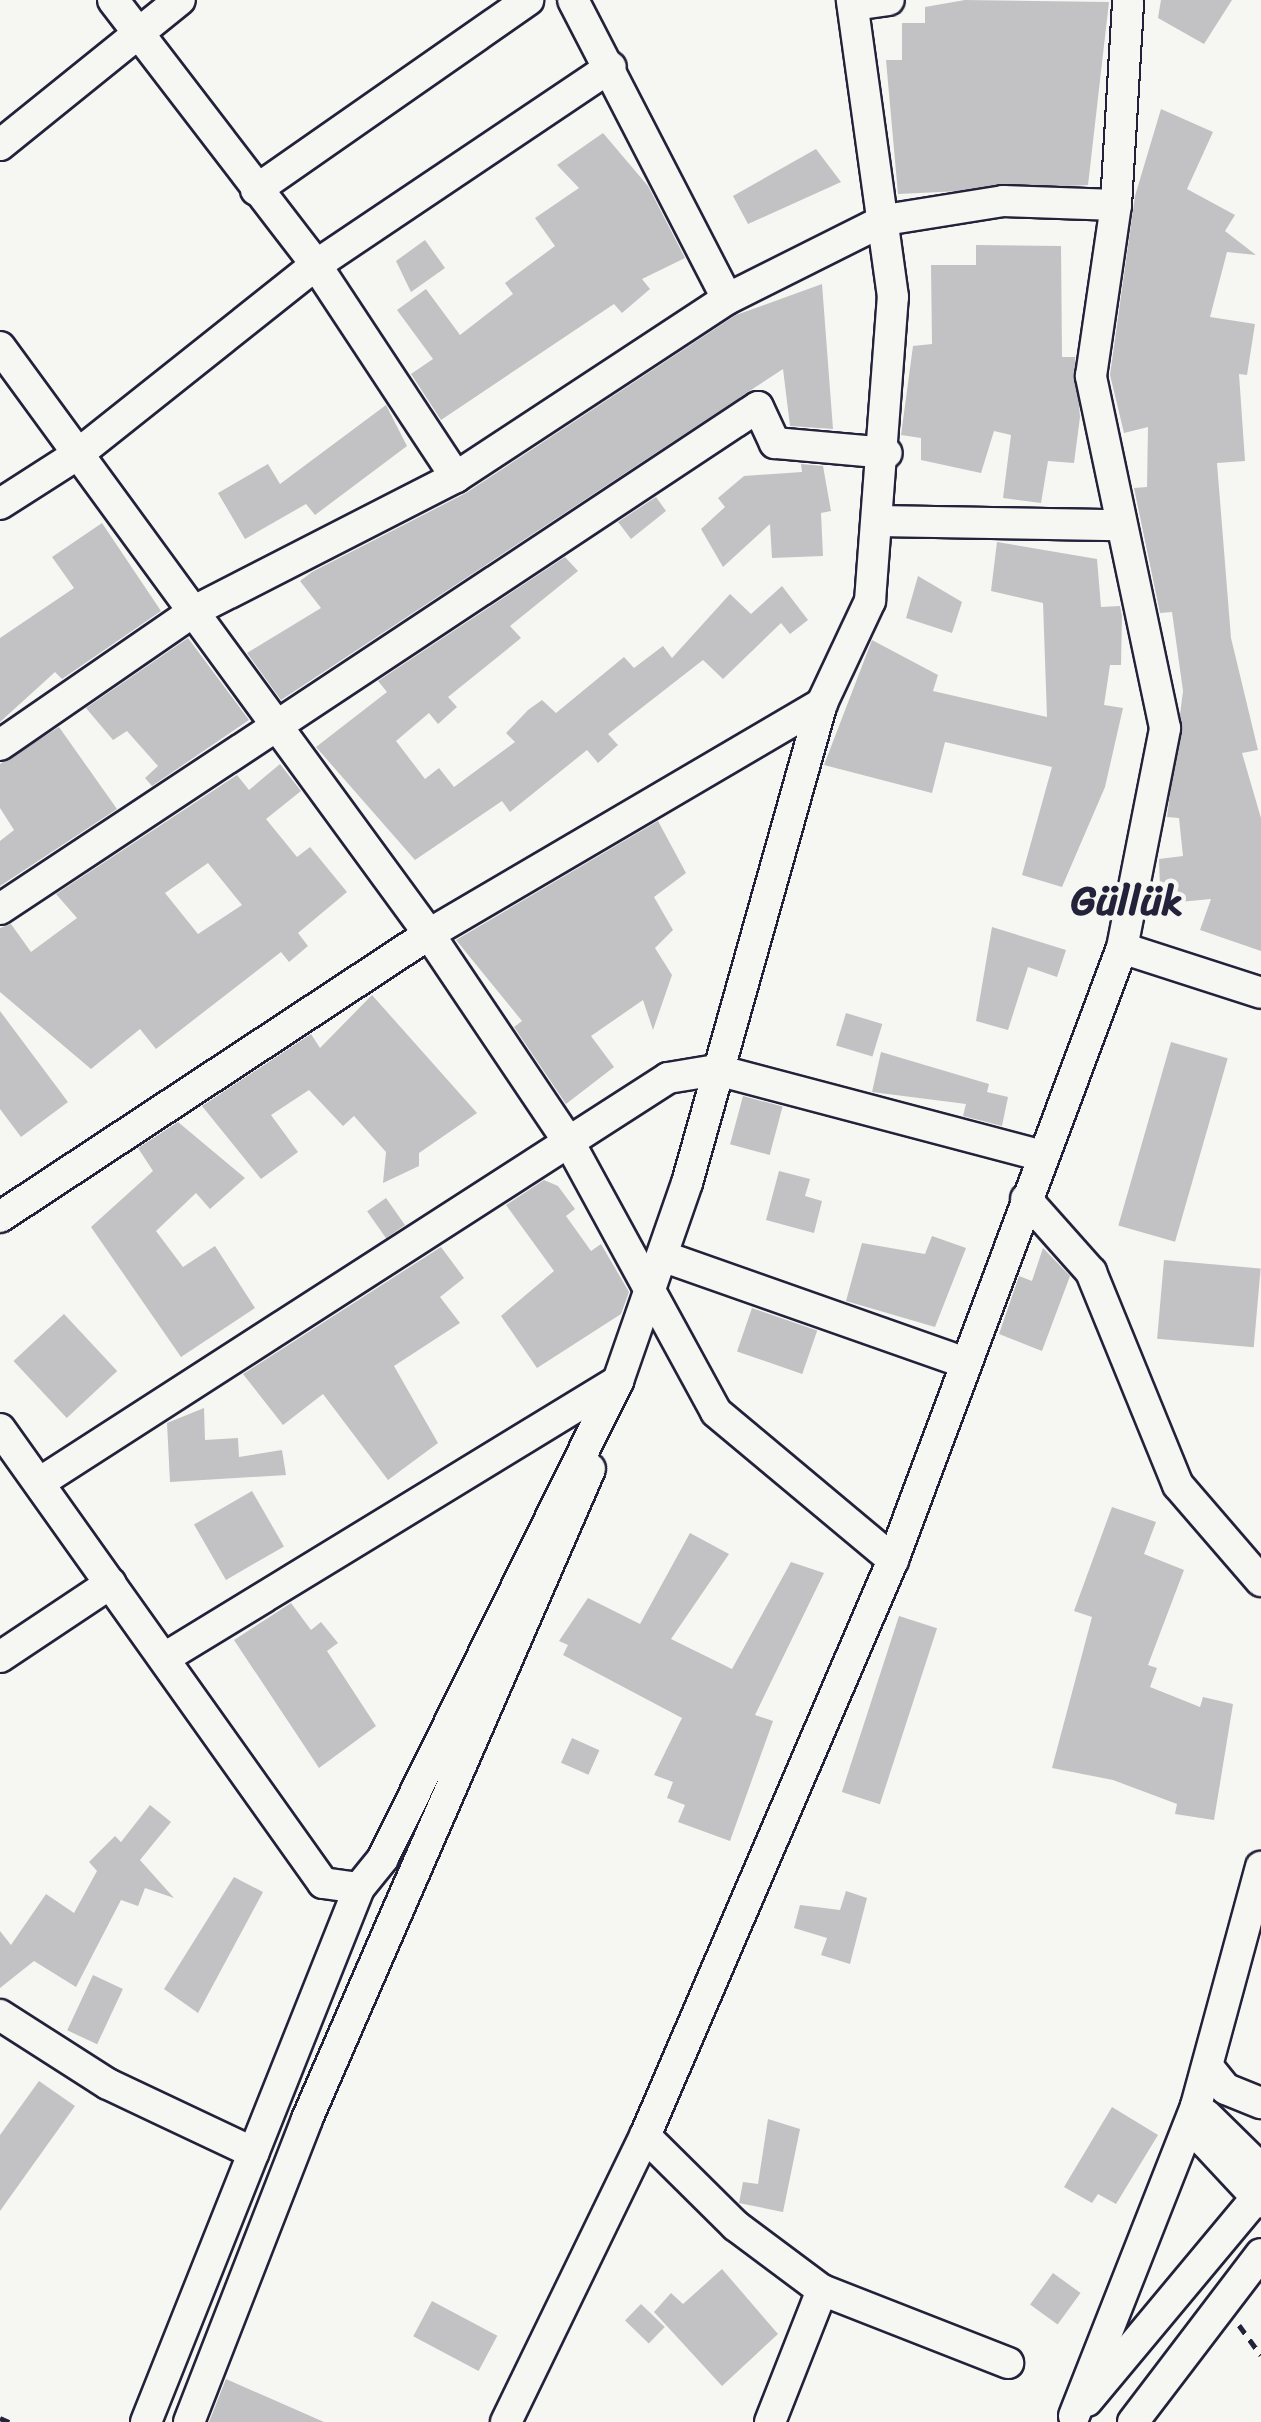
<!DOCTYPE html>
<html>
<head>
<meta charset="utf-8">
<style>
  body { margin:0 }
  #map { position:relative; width:1261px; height:2422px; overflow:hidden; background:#f6f6f2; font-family:Sriracha,sans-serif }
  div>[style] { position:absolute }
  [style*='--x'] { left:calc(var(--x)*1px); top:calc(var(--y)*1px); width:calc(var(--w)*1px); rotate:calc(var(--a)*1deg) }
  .building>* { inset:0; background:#c2c2c4; transform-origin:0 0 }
  .path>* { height:5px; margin-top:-2.5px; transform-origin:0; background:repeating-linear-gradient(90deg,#22223b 0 10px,transparent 0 18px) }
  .roads { filter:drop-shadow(2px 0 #22223b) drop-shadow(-2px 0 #22223b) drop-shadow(0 2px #22223b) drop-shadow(0 -2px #22223b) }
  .minor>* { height:30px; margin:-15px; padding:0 15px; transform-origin:15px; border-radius:15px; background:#f6f6f2 }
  span { translate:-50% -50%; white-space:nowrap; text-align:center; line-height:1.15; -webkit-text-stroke:9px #f6f6f2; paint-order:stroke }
  .district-label { font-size:40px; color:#22223b; font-weight:700 }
</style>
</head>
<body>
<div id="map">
  <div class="building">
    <div style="clip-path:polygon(965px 0,1109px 2px,1088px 185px,898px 194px,886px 60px,902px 60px,902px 23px,925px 23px,925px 7px)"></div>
    <div style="clip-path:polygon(1161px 0,1232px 0,1204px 44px,1158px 18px)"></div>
    <div style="clip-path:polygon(1161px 109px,1213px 132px,1187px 189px,1235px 215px,1225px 231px,1256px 255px,1227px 252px,1210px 317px,1255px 324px,1247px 375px,1239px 374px,1245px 461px,1217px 463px,1231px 638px,1258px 750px,1242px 753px,1261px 818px,1261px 951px,1200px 930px,1211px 899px,1169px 903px,1160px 888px,1159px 859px,1183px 856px,1179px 818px,1167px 817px,1183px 691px,1172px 612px,1160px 613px,1134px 488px,1147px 487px,1148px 427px,1124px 433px,1110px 375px,1135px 196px)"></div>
    <div style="clip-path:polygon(603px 133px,648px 186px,685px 258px,642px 279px,650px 289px,622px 313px,614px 304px,441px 420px,411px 374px,433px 359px,397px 310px,426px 289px,460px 335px,513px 294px,505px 283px,555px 246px,535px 218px,579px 188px,557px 165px)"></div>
    <div style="clip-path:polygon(816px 149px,841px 182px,748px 224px,733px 196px)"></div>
    <div style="clip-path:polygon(425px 240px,445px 268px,411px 292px,396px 261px)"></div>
    <div style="clip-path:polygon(976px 245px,1061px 246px,1062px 357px,1075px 357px,1080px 417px,1074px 463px,1048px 461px,1041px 503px,1003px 498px,1011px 435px,994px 431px,981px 473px,921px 460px,921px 438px,901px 435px,913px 346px,932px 344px,931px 265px,976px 265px)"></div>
    <div style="clip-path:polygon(822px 284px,833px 429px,790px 426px,783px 369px,281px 700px,247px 653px,321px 608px,300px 581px,312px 572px,466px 493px,736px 315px)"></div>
    <div style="clip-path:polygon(386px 405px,407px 446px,315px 515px,306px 504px,245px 539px,218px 493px,268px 464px,280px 484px)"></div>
    <div style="clip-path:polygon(801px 464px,823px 466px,831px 511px,821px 513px,823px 556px,772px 558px,770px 524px,723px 567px,701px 529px,725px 507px,718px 498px,744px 476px,802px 472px)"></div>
    <div style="clip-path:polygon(656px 497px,666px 511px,631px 539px,618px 522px)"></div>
    <div style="clip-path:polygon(102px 523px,161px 611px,62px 679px,55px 672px,0 722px,0 638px,74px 588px,52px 557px)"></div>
    <div style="clip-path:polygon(997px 542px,1097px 559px,1101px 607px,1120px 606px,1122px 616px,1121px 665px,1110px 665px,1104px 705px,1123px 708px,1105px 787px,1062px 887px,1022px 875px,1052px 767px,945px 742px,932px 793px,824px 765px,872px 640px,938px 675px,933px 691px,1047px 717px,1043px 603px,991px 591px)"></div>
    <div style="clip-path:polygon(565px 557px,578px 571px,510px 626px,521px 638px,448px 697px,457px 707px,438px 724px,429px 713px,396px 741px,425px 779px,439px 768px,454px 787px,515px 742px,506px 733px,528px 710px,542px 700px,556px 713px,624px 657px,634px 668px,663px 646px,672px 658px,730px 594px,751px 614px,782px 586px,808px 620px,790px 634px,781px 623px,723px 679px,703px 660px,608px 734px,618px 745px,598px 763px,587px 750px,510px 812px,502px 801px,415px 860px,316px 747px,387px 692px,378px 681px)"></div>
    <div style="clip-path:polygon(918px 576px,962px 602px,952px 633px,906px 618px)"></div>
    <div style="clip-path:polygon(188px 638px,249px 720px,152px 786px,145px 778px,158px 766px,127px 731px,113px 740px,86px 708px)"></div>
    <div style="clip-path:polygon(59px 727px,117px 809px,0 886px,0 841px,14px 830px,0 808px,0 764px)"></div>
    <div style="clip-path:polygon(evenodd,280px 764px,301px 791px,266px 819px,297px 857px,310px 847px,347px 892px,298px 933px,308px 946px,289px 962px,281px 952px,156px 1049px,140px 1029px,91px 1069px,0 992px,0 928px,11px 924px,31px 952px,77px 918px,56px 894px,237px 775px,249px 790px,280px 764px,208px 863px,242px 905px,198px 934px,165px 893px,208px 863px)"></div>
    <div style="clip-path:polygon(658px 821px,686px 873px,654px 897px,673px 930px,655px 948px,672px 975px,653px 1030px,643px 1000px,591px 1036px,614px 1067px,566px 1104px,514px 1027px,522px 1021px,456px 940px)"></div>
    <div style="clip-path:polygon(992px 927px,1066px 950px,1057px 977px,1028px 967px,1008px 1030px,976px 1021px)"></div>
    <div style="clip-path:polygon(372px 995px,477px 1113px,419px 1153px,419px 1166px,383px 1183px,386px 1152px,354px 1116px,343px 1126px,309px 1090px,271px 1115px,298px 1152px,261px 1179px,202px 1106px,311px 1034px,320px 1048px)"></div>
    <div style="clip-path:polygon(0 1011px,68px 1102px,21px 1137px,0 1109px)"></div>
    <div style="left:846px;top:1013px;width:38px;height:34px;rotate:17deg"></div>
    <div style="left:1171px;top:1042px;width:59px;height:191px;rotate:16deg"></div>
    <div style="clip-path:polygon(881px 1052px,989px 1084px,987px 1092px,1008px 1097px,1002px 1126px,963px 1116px,966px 1104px,872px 1092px)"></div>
    <div style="left:743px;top:1096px;width:41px;height:50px;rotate:15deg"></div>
    <div style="clip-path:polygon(178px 1122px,245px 1178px,210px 1209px,196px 1193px,156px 1231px,183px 1267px,215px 1246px,255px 1308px,181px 1357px,91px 1227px,153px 1171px,138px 1148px)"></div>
    <div style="clip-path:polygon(779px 1171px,810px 1179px,805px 1196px,822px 1201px,814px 1233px,766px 1220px)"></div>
    <div style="clip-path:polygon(544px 1180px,558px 1186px,575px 1209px,566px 1216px,591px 1251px,601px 1244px,629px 1292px,621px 1314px,537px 1368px,501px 1316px,554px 1271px,506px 1205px)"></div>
    <div style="left:386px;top:1198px;width:33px;height:23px;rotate:55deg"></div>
    <div style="clip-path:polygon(932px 1236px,966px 1248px,935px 1327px,846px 1301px,862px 1243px,925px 1254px)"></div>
    <div style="clip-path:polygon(441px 1247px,464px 1278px,440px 1297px,460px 1323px,394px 1366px,438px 1443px,388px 1480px,323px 1394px,283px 1425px,243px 1374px)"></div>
    <div style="clip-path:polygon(1043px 1248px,1070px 1276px,1042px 1351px,999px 1334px,1019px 1276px,1032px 1281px)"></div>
    <div style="left:1164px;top:1260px;width:97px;height:79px;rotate:5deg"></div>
    <div style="left:752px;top:1308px;width:69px;height:46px;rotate:19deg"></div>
    <div style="left:64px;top:1314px;width:78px;height:69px;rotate:47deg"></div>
    <div style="clip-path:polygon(204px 1408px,205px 1440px,238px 1438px,239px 1457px,282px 1450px,286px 1475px,170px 1482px,167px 1423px)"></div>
    <div style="left:252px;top:1491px;width:64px;height:67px;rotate:60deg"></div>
    <div style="clip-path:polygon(1112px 1507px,1156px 1522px,1144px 1554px,1184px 1570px,1148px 1665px,1157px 1668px,1150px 1687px,1200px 1707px,1203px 1697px,1233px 1704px,1214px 1820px,1175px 1814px,1177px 1804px,1113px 1780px,1052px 1768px,1092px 1617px,1074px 1611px)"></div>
    <div style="clip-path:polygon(690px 1533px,729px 1554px,671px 1639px,732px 1669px,791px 1562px,824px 1573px,755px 1715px,773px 1721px,730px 1841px,678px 1822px,685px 1805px,667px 1798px,673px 1782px,654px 1775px,682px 1718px,563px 1655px,568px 1645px,559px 1641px,588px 1598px,640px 1624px)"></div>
    <div style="clip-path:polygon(291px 1603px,311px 1630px,321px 1622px,338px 1643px,327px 1651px,376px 1726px,319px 1768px,234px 1640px)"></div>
    <div style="left:899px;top:1616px;width:40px;height:185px;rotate:18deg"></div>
    <div style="left:572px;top:1738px;width:30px;height:27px;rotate:24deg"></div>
    <div style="clip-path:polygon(150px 1805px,171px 1822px,140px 1860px,174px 1898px,145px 1888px,138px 1906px,121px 1900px,76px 1987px,34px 1961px,0 1988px,0 1931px,11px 1945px,46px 1894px,74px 1913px,97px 1871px,89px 1862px,115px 1836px,121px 1842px)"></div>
    <div style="clip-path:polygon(234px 1877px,263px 1892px,198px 2013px,164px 1989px)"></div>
    <div style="clip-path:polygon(846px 1891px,867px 1898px,850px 1964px,821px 1955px,827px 1938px,794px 1928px,800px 1905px,840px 1910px)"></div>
    <div style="left:93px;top:1975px;width:33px;height:61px;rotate:25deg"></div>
    <div style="clip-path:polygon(39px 2081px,75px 2106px,0 2211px,0 2135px)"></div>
    <div style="clip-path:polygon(1112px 2107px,1158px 2135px,1116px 2204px,1098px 2194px,1092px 2203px,1064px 2187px)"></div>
    <div style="clip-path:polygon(768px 2119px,800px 2129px,783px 2212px,739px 2203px,743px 2182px,758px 2184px)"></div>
    <div style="clip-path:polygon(722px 2269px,778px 2334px,722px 2386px,654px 2312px,671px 2293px,683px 2304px)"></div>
    <div style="left:1053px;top:2273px;width:34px;height:39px;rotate:36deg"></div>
    <div style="left:432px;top:2301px;width:74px;height:40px;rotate:28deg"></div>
    <div style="left:641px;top:2304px;width:33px;height:23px;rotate:44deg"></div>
    <div style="clip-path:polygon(226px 2379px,324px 2422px,209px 2422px)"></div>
  </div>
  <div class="path">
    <div style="--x:1239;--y:2325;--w:37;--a:54"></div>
    <div style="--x:0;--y:2418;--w:10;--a:24"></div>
  </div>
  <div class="roads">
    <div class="minor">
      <div style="--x:113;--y:0;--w:334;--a:52.5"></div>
      <div style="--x:316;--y:265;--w:254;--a:56.6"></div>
      <div style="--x:573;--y:0;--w:336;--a:62.7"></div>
      <div style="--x:853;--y:5;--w:36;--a:-8"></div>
      <div style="--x:0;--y:145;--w:231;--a:-38.9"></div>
      <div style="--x:256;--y:190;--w:332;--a:-34.9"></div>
      <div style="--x:0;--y:347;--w:727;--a:53.84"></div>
      <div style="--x:429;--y:934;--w:251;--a:56.1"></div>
      <div style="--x:569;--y:1142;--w:307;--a:61.4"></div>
      <div style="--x:716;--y:1412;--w:231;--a:39.9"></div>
      <div style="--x:0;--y:504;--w:93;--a:-32.7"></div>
      <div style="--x:78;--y:454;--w:304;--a:-38.5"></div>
      <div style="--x:316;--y:265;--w:355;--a:-33.9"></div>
      <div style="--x:879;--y:521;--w:239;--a:1"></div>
      <div style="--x:0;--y:745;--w:236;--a:-34.6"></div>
      <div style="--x:194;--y:611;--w:294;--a:-27.1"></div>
      <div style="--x:456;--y:477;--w:324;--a:-33.3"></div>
      <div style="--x:727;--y:299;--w:177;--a:-26.6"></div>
      <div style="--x:885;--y:220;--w:120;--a:-9.1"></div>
      <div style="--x:1003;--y:201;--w:113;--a:2"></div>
      <div style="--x:0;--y:909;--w:909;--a:-33.52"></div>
      <div style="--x:758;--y:407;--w:40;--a:65"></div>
      <div style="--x:775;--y:443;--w:112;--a:5.1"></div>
      <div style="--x:1122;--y:948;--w:146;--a:17.9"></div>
      <div style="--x:1026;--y:1199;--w:98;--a:48.3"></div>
      <div style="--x:1091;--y:1272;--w:230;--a:67.8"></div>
      <div style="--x:1178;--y:1485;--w:127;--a:49.2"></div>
      <div style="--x:0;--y:1217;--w:514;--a:-33.41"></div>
      <div style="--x:429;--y:934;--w:456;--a:-30.4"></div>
      <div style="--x:662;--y:1256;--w:321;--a:19.4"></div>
      <div style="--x:0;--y:1429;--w:557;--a:54.57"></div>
      <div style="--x:323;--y:1883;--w:36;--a:8"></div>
      <div style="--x:359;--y:1888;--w:38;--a:-51"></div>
      <div style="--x:383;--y:1858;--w:532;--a:-63.77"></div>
      <div style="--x:618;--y:1381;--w:210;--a:-70.8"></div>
      <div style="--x:687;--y:1183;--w:499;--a:-74.3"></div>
      <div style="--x:822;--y:703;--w:113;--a:-64.8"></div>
      <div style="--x:870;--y:601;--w:305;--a:-85.7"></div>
      <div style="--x:893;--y:297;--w:300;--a:-97.9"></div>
      <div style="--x:39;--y:1483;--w:748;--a:-32.78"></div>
      <div style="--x:668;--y:1078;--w:50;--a:-9.3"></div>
      <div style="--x:717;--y:1070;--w:336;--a:14.8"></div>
      <div style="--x:0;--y:1657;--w:133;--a:-33.7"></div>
      <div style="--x:166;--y:1657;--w:530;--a:-31.41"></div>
      <div style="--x:0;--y:2015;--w:128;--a:32.6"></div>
      <div style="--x:108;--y:2084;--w:161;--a:25.3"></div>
      <div style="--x:1208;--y:2067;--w:28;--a:51"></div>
      <div style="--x:1226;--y:2089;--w:38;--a:22"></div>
      <div style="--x:1196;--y:2106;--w:38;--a:75"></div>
      <div style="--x:1206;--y:2143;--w:81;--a:47"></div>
      <div style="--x:1206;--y:2115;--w:77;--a:44.5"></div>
      <div style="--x:645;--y:2136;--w:128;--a:44.7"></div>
      <div style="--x:736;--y:2226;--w:107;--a:36.7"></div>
      <div style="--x:822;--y:2290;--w:200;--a:21.4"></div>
      <div style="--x:1087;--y:2401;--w:272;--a:-50.2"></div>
      <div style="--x:1074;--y:2416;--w:333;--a:-68.5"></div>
      <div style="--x:1196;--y:2106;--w:248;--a:-74.8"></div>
      <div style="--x:146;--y:2422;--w:575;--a:-68.25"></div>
      <div style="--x:189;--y:2422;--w:325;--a:-68.7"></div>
      <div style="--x:307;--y:2119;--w:709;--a:-66.47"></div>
      <div style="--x:506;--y:2422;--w:318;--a:-64.1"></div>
      <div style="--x:645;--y:2136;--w:627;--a:-66.71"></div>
      <div style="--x:893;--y:1560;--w:653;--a:-69.49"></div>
      <div style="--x:1122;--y:948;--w:224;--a:-78.9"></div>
      <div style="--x:1165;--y:728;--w:360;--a:-101.9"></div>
      <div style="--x:1091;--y:376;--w:173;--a:-81.7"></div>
      <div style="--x:1116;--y:205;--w:205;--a:-86.6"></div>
      <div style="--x:770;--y:2422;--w:142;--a:-68.5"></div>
      <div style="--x:1133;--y:2422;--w:211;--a:-52.7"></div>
    </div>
  </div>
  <div class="district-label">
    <span style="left:1127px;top:901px">Güllük</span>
  </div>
</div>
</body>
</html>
